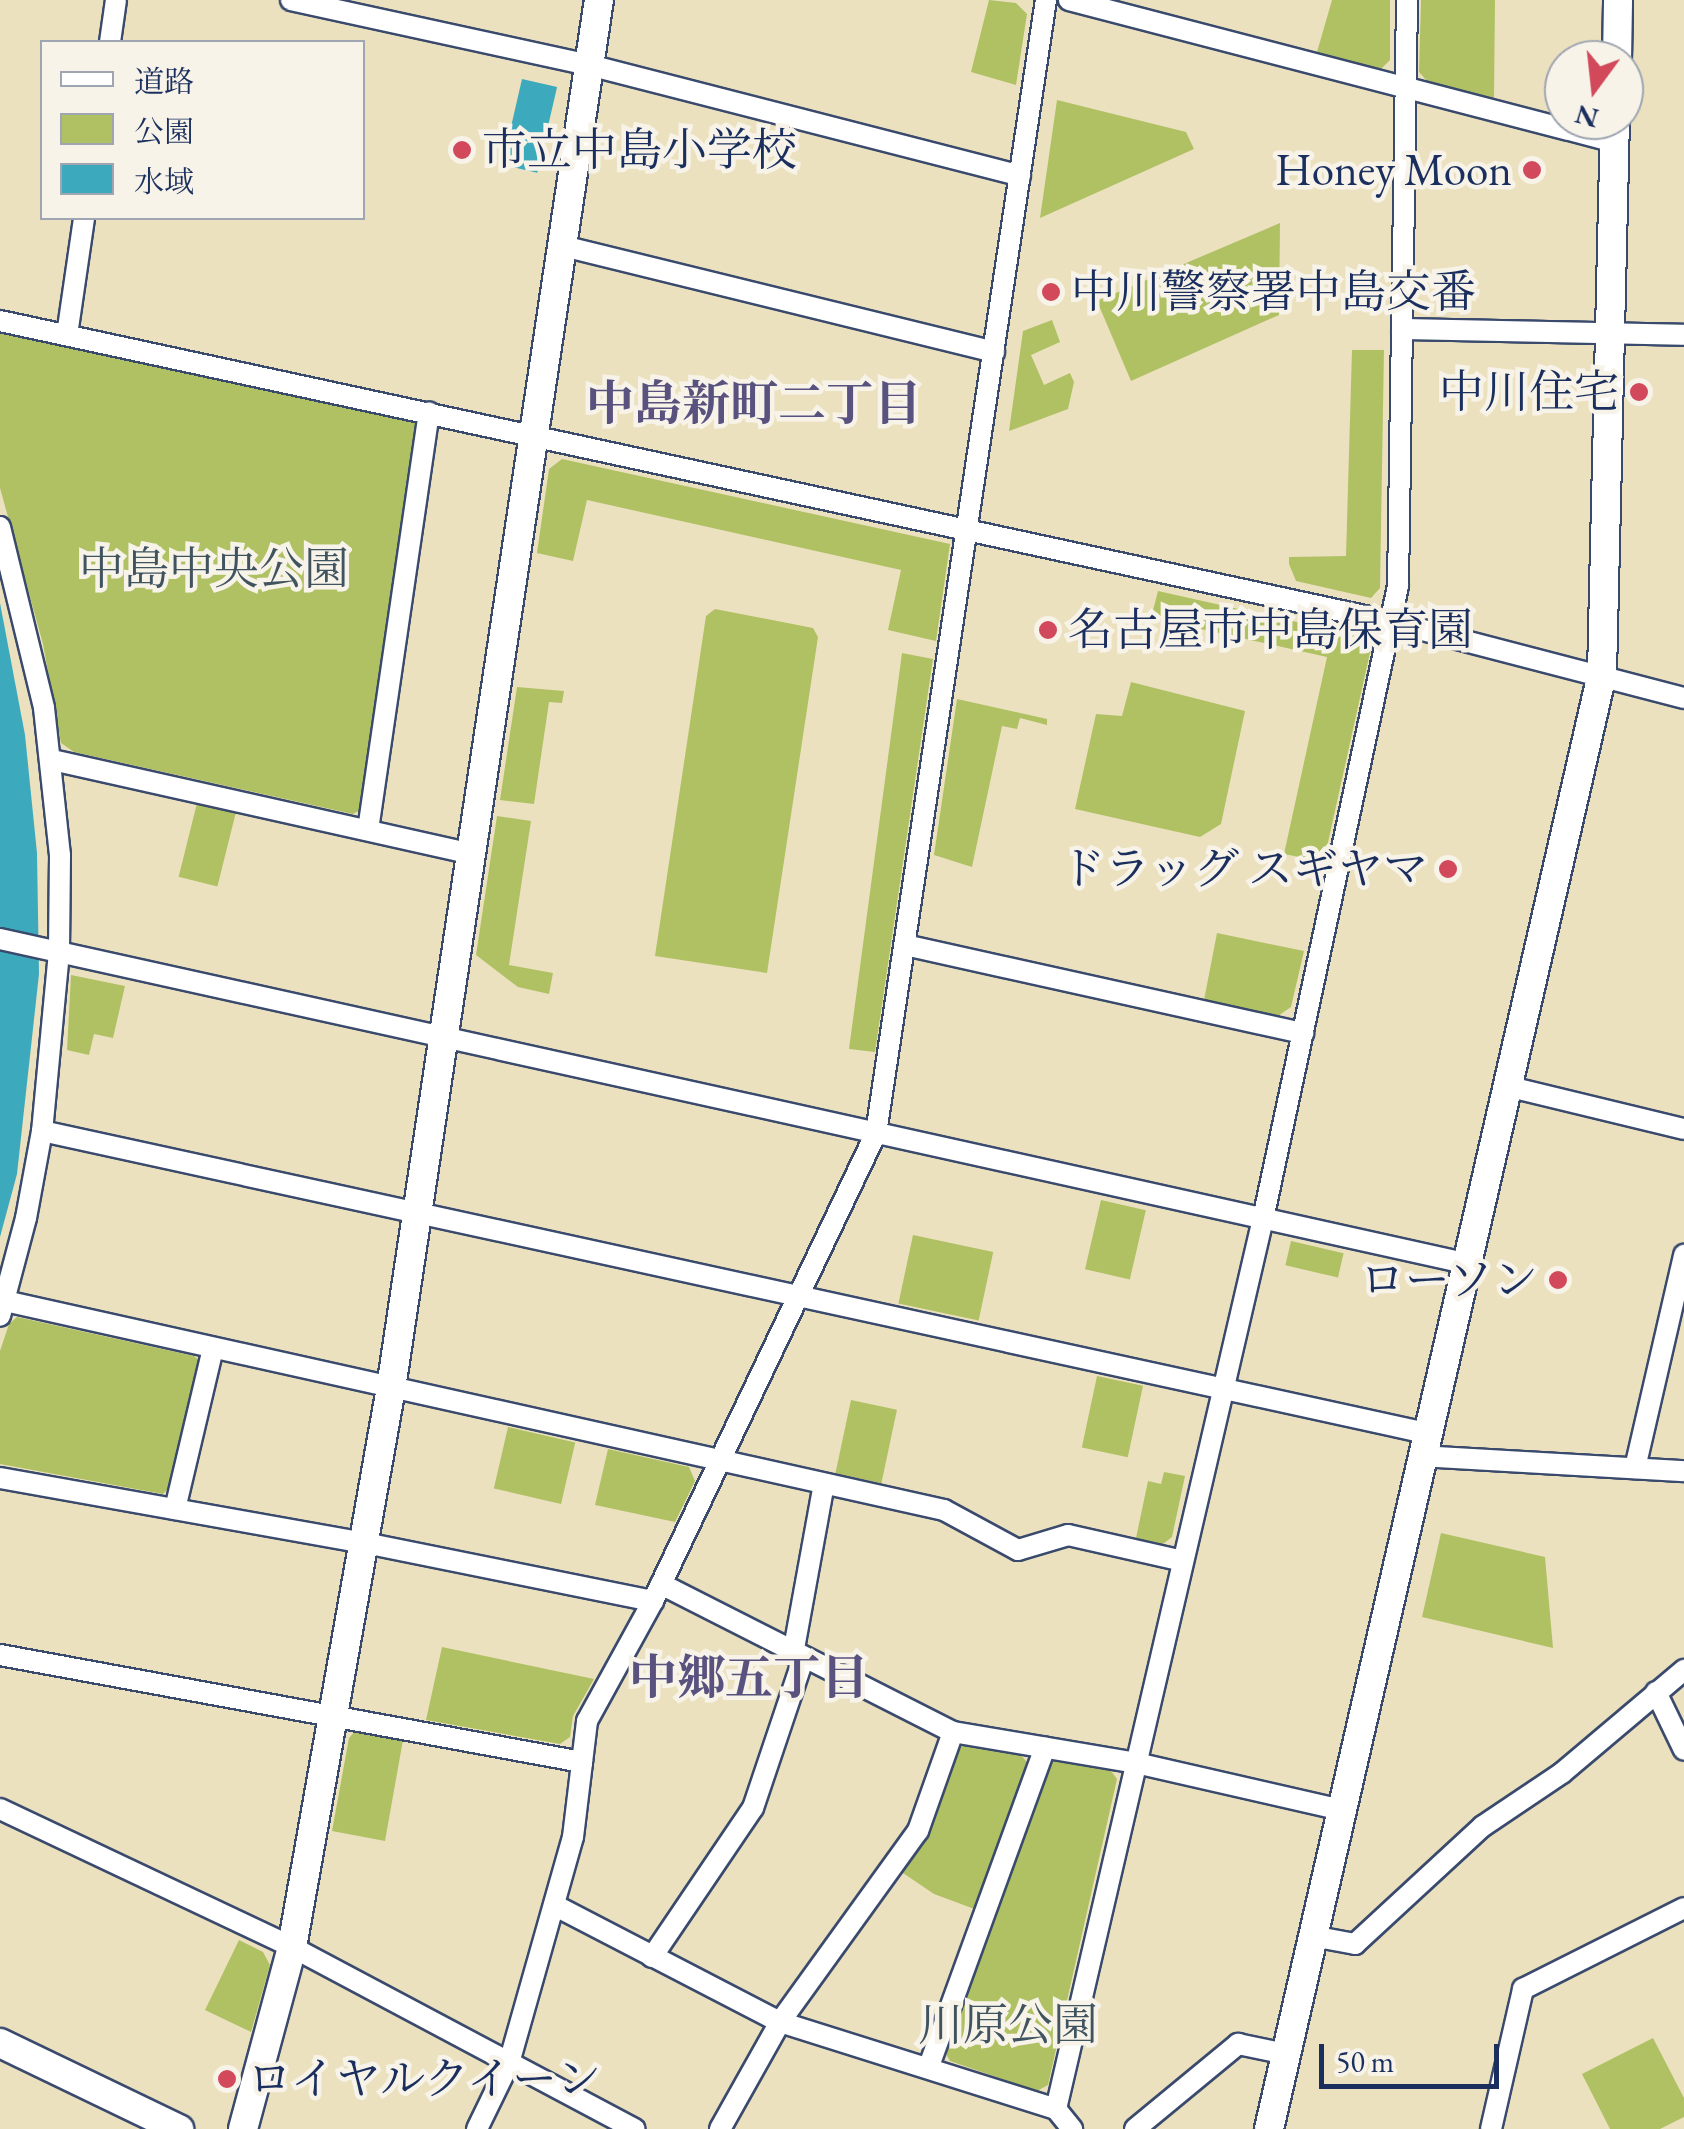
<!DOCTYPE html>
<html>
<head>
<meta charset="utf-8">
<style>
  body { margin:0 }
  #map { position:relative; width:1684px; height:2129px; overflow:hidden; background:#ece1bf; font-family:"EB Garamond","Noto Serif JP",serif }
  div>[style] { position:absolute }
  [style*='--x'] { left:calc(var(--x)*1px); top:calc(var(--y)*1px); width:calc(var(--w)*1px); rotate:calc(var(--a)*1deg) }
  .green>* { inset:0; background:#b0c164; transform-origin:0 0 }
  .water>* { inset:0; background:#3da9bd; transform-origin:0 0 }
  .roads { filter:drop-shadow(2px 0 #3a4a6d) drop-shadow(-2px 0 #3a4a6d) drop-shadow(0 2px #3a4a6d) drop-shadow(0 -2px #3a4a6d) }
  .street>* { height:20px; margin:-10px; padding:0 10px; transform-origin:10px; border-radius:10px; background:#fff }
  .secondary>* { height:28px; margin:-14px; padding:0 14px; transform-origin:14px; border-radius:14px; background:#fff }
  .dots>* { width:28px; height:28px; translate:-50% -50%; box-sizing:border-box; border:5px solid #f7f3e8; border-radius:50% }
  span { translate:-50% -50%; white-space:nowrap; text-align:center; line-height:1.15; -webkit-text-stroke:9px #f7f3e8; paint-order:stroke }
  .poi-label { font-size:45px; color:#1b2f5e }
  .left { translate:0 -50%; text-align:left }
  .right { translate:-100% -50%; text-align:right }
  .park-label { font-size:45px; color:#405460 }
  .neighbourhood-label { font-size:48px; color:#59527f; font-weight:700 }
  .legend { position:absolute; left:40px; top:40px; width:325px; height:180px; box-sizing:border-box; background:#f7f3e8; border:2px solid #9fa5b1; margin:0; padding:12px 18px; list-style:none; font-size:30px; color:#1b2f5e }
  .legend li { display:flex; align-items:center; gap:20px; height:50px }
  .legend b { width:50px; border:2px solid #9fa5b1 }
  .north { position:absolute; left:1544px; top:40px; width:100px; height:100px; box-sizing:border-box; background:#f7f3e8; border:2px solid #9fa5b1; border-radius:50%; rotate:195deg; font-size:28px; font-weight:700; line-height:40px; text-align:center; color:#1b2f5e }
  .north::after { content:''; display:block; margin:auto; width:35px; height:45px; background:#d1495b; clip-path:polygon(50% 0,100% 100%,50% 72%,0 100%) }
  .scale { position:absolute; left:1319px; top:2044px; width:180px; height:45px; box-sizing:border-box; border:5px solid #1b2f5e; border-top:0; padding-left:12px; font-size:30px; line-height:35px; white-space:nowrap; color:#1b2f5e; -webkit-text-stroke:8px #f7f3e8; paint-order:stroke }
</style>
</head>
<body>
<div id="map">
  <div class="green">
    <div style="clip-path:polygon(989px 0,1016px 3px,1027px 14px,1016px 85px,971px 72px)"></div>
    <div style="clip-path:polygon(1332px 0,1390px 0,1390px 60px,1381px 69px,1317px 52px)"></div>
    <div style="clip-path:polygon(1421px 0,1495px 0,1494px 98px,1427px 81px,1419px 72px)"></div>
    <div style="clip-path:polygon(1057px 100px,1186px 132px,1194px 149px,1040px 218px)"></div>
    <div style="clip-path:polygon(1280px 223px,1279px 315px,1131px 381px,1097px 301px)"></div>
    <div style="clip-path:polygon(1052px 320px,1060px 342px,1031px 355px,1044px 385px,1070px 373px,1074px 382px,1068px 409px,1009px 431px,1023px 331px)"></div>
    <div style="clip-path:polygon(0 332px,411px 419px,420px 428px,364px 808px,353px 814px,74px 752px,61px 743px,43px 644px,0 488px)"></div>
    <div style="clip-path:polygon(1352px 350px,1384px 350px,1380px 588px,1371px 598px,1296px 581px,1289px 564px,1289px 557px,1346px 556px)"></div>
    <div style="clip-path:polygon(562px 459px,950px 544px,936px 641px,888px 630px,901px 570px,587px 500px,573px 561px,537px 553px,549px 469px)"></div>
    <div style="clip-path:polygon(1158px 591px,1373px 639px,1325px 856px,1314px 860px,1284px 854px,1327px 657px,1151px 618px)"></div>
    <div style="clip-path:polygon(715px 609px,813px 628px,818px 637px,767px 973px,655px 956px,706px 616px)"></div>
    <div style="clip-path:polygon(902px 653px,933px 659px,875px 1052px,849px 1049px)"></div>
    <div style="clip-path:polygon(1131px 682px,1245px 711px,1221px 824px,1200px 837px,1075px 809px,1096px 714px,1122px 716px)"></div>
    <div style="clip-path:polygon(517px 687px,564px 691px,562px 703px,549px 702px,534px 804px,500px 800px)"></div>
    <div style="clip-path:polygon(957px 699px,1047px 719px,1047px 725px,1020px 718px,1017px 729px,1002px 726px,972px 867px,934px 855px)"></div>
    <div style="left:197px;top:803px;width:40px;height:76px;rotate:14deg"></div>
    <div style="clip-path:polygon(497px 816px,531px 821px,509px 965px,553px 973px,549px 994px,518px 987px,476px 955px)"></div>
    <div style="clip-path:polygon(1217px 933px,1304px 951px,1291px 1007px,1278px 1016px,1204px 1000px)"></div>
    <div style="clip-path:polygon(71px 975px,125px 986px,113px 1038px,94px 1034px,89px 1055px,67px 1050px)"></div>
    <div style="left:1101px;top:1200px;width:46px;height:71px;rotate:13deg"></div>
    <div style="left:913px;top:1235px;width:82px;height:70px;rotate:12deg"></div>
    <div style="left:1291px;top:1241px;width:54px;height:25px;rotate:13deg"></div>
    <div style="clip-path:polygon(17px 1317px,194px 1356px,202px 1363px,172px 1485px,163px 1494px,0 1464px,0 1351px,9px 1324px)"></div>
    <div style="left:1097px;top:1376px;width:47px;height:73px;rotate:12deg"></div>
    <div style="left:851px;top:1400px;width:47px;height:75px;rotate:12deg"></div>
    <div style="left:508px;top:1427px;width:69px;height:63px;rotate:13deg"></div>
    <div style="clip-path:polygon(608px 1449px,689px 1467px,695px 1481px,675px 1522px,595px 1505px)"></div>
    <div style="clip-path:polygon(1164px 1472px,1185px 1476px,1172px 1537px,1163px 1544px,1136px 1538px,1148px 1481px,1161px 1484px)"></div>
    <div style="clip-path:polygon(1441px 1533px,1545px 1557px,1553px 1648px,1422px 1617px)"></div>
    <div style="clip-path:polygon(442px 1647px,594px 1679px,573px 1716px,570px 1737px,560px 1744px,426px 1720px)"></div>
    <div style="clip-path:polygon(356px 1730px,403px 1740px,385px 1841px,332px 1831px,349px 1738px)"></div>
    <div style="clip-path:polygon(965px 1745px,1021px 1755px,1030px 1766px,977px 1910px,934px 1894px,900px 1871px,955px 1749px)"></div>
    <div style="clip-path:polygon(1052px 1761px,1111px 1771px,1117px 1779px,1048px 2085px,1037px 2091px,950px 2061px,943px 2049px,1044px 1770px)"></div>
    <div style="clip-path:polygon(239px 1940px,263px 1952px,270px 1965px,251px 2032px,205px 2010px)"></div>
    <div style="clip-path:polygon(1653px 2038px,1684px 2098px,1684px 2117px,1660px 2129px,1610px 2129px,1582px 2074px)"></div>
  </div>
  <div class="water">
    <div style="left:522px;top:79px;width:36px;height:88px;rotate:13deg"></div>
    <div style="clip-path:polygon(0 603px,25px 735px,37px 853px,39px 974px,17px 1174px,0 1237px)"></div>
  </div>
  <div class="roads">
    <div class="street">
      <div style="--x:291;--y:0;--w:305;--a:12.3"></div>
      <div style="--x:589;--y:65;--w:445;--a:14.4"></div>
      <div style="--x:1069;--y:0;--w:564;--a:14.58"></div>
      <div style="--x:110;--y:42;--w:42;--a:-81.9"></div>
      <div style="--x:563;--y:246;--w:444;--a:13.8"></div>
      <div style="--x:0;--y:321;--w:1424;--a:12.2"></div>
      <div style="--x:1392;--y:622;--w:302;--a:14.6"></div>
      <div style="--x:1402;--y:329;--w:282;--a:1.2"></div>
      <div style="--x:67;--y:335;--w:118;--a:-81.7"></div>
      <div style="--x:0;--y:527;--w:186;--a:76.3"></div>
      <div style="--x:44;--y:708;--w:148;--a:83.8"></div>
      <div style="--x:60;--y:855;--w:97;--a:90.6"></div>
      <div style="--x:59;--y:952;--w:180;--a:95.4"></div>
      <div style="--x:42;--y:1131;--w:88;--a:100.4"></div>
      <div style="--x:26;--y:1218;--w:101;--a:104.9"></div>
      <div style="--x:52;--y:760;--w:432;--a:12.6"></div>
      <div style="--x:368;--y:830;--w:422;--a:-81.7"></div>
      <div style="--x:0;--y:939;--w:1500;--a:12.47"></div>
      <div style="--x:905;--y:945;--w:408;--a:12.5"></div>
      <div style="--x:1506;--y:1086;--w:183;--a:13.6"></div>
      <div style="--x:42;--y:1131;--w:1417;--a:12.31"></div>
      <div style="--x:5;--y:1301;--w:962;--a:12.55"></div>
      <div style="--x:944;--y:1510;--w:84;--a:28.4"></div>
      <div style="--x:1018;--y:1550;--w:52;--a:-16.7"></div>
      <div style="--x:1068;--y:1535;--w:118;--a:12.7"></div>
      <div style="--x:1421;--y:1456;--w:263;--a:3.3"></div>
      <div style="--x:1635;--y:1468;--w:219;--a:-77"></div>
      <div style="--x:0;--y:1478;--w:371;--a:10.1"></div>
      <div style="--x:365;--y:1543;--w:294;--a:11.4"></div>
      <div style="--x:175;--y:1509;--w:165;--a:-76.7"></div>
      <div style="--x:661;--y:1584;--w:327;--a:26.9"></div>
      <div style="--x:953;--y:1732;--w:186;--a:9.6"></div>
      <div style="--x:1136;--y:1763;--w:210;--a:12.9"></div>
      <div style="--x:793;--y:1654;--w:173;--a:-79.7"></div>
      <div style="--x:0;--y:1655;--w:592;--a:10.42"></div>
      <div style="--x:1656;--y:1692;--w:64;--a:64.2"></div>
      <div style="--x:0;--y:1809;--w:323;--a:25.3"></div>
      <div style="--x:292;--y:1947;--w:388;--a:28"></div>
      <div style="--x:554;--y:1905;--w:254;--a:27.4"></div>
      <div style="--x:780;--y:2022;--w:289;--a:17.5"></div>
      <div style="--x:1056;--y:2109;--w:26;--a:51"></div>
      <div style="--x:1312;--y:1936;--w:44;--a:10.5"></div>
      <div style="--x:1355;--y:1944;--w:174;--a:-42.7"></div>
      <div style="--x:1483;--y:1826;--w:95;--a:-33.9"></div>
      <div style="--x:1562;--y:1773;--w:160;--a:-40.2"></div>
      <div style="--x:652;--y:1957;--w:180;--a:-55.9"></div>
      <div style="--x:753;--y:1808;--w:157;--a:-71.4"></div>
      <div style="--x:929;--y:2066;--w:339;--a:-70"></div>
      <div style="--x:1056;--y:2109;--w:914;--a:-76.91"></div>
      <div style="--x:1263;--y:1219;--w:647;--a:-77.96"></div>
      <div style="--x:1398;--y:586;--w:586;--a:-89.12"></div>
      <div style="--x:477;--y:2129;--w:73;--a:-64.1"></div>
      <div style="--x:509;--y:2063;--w:235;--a:-74.2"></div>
      <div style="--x:573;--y:1837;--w:117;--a:-83.1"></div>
      <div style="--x:587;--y:1721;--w:137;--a:-61.2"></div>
      <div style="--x:653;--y:1601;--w:518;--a:-64.52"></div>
      <div style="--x:876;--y:1133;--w:1146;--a:-81.47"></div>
      <div style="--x:720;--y:2129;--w:123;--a:-60.7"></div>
      <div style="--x:780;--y:2022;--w:236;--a:-54.2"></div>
      <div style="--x:918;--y:1831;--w:105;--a:-70.5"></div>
      <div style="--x:1135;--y:2129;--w:134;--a:-39.5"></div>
      <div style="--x:1238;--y:2044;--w:49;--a:11.8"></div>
      <div style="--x:1491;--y:2129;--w:144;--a:-77.1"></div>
      <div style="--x:1523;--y:1989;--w:180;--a:-26.7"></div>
    </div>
    <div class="secondary">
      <div style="--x:1617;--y:60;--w:60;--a:-89"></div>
      <div style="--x:0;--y:2043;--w:199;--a:25.7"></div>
      <div style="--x:243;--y:2129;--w:188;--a:-74.9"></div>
      <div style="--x:292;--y:1947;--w:568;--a:-79.96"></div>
      <div style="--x:391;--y:1388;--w:1403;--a:-81.48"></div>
      <div style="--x:1269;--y:2129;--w:1493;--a:-77.11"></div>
      <div style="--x:1602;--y:674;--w:554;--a:-88.66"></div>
    </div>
  </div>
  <div class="dots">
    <div style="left:462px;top:150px;background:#d1495b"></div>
    <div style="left:1532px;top:170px;background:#d1495b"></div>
    <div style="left:1051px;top:292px;background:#d1495b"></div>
    <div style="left:1639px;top:392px;background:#d1495b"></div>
    <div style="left:1048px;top:630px;background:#d1495b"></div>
    <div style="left:1448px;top:869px;background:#d1495b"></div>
    <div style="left:1558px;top:1280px;background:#d1495b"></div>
    <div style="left:227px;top:2079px;background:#d1495b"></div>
  </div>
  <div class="poi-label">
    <span class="left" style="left:482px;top:150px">市立中島小学校</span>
    <span class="right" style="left:1512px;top:170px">Honey Moon</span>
    <span class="left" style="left:1071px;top:292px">中川警察署中島交番</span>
    <span class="right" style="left:1619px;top:392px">中川住宅</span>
    <span class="left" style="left:1068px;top:630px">名古屋市中島保育園</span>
    <span class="right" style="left:1428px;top:869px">ドラッグ スギヤマ</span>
    <span class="right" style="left:1538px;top:1280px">ローソン</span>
    <span class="left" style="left:247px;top:2079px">ロイヤルクイーン</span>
  </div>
  <div class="park-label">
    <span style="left:214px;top:569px">中島中央公園</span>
    <span style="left:1008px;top:2025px">川原公園</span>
  </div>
  <div class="neighbourhood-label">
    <span style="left:754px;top:404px">中島新町二丁目</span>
    <span style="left:749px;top:1678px">中郷五丁目</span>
  </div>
  <ul class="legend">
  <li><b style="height:12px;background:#fff"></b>道路</li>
  <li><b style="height:28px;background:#b0c164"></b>公園</li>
  <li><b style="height:28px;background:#3da9bd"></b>水域</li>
  </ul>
  <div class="north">N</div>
  <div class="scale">50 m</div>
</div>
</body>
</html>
